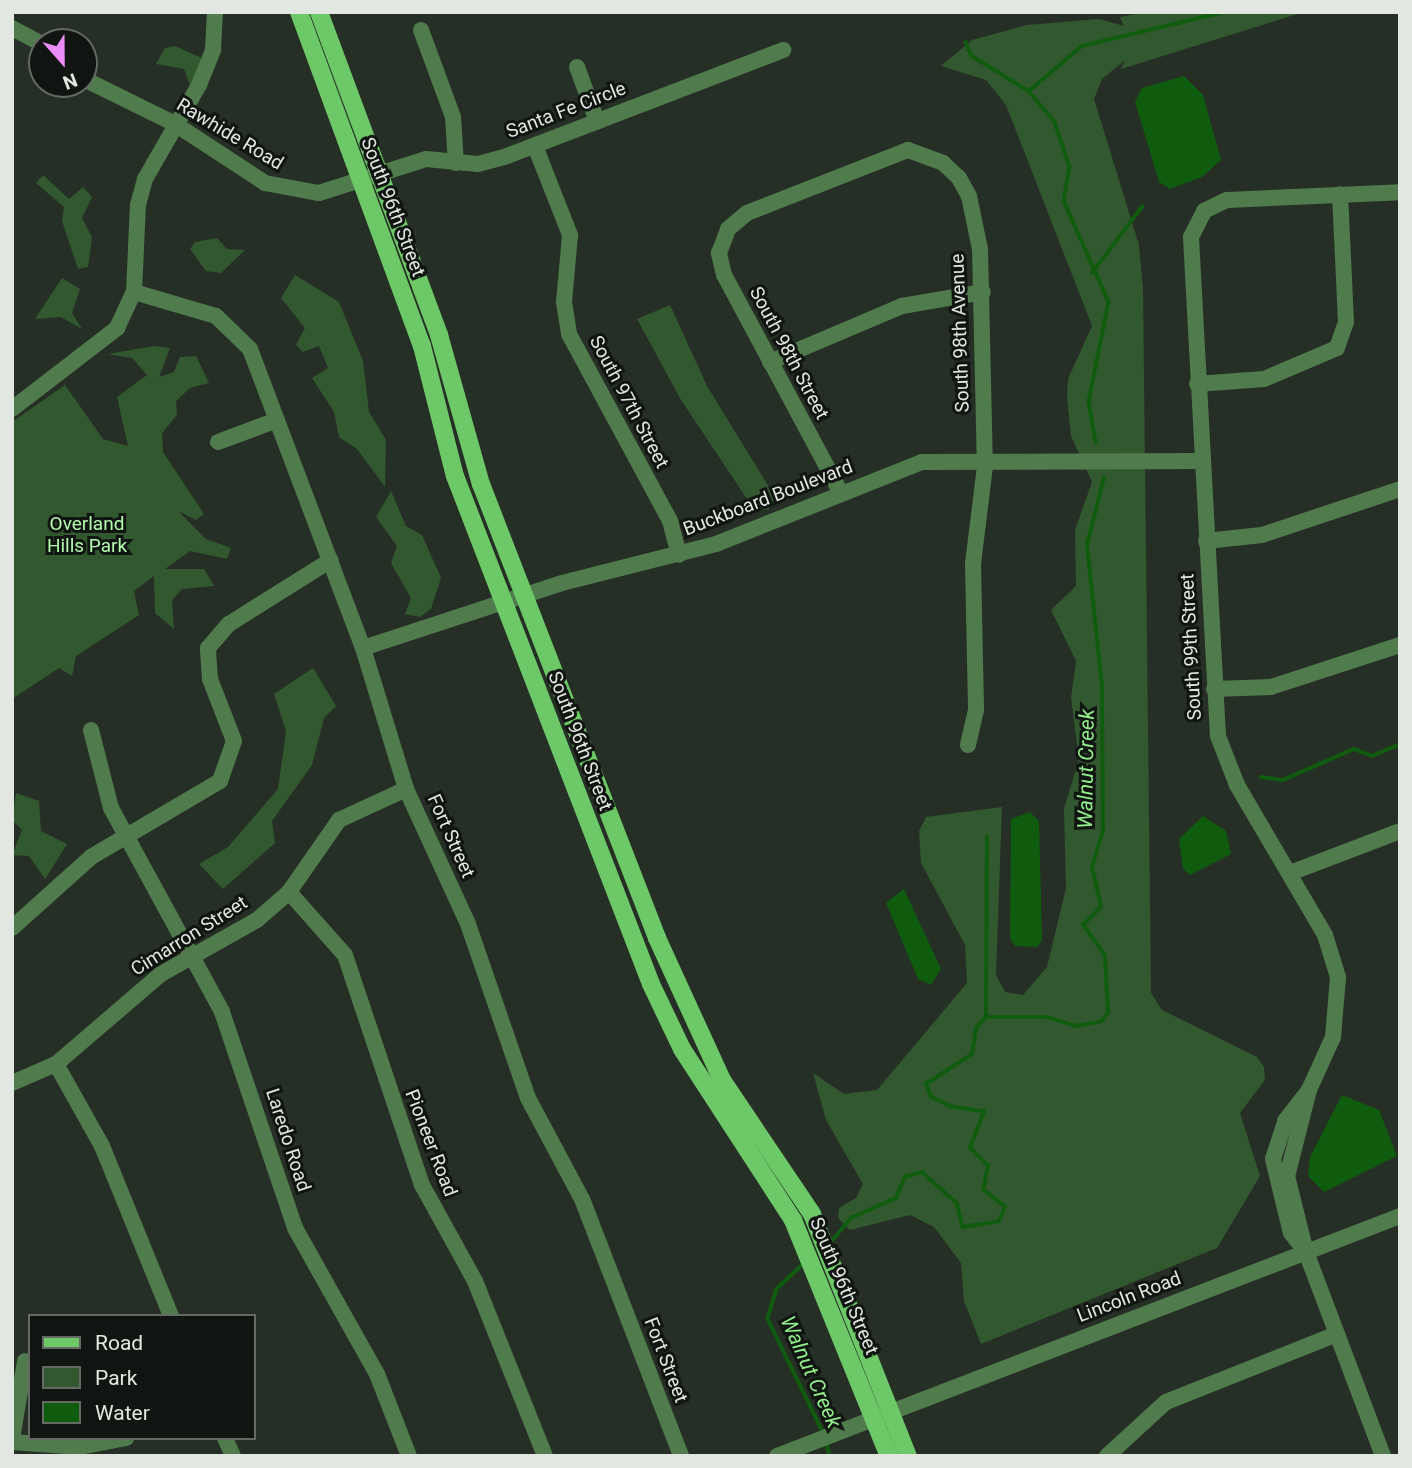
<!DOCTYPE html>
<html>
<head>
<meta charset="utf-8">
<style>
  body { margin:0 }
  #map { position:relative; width:1412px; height:1468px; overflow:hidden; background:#262f25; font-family:Roboto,sans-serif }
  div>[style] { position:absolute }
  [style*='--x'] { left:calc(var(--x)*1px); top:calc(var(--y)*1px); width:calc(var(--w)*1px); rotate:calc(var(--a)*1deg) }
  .green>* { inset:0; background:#32582f }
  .water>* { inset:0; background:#105c0e }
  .stream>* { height:3.5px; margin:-1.75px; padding:0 1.75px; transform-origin:1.75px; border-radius:1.75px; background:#105c0e }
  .minor>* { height:16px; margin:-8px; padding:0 8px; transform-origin:8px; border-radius:8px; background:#507b4c }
  .major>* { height:18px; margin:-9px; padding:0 9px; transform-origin:9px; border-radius:9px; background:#6dc967 }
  span { translate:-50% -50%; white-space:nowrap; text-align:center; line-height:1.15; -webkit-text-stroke:6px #111511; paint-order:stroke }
  .street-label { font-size:19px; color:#e2e8e1 }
  .park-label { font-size:19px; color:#b2fbab }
  .water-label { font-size:21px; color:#92ee8a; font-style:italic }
  .frame { position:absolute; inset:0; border:14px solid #e2e8e1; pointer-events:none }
  .legend { position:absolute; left:28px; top:1314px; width:228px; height:126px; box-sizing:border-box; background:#111511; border:2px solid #656964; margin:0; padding:9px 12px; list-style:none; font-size:21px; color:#e2e8e1 }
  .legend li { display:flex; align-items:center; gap:14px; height:35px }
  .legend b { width:35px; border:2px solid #656964 }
  .north { position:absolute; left:28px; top:28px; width:70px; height:70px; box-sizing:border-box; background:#111511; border:2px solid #656964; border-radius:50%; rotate:159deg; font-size:19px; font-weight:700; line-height:28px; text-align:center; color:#e2e8e1 }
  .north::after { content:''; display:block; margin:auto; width:24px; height:32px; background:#ec8cfa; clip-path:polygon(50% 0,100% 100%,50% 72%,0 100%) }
</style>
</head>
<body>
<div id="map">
  <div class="green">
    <div style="clip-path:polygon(1146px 12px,1304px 12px,1121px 69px,1125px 60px,1102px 79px,1094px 99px,1139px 245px,1143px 289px,1151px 993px,1162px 1010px,1257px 1057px,1264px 1067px,1265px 1080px,1240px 1113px,1260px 1176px,1217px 1248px,981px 1344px,964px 1301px,961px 1263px,934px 1227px,910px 1215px,850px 1230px,838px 1218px,839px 1208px,856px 1198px,863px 1184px,826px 1120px,813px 1073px,844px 1094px,877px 1090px,967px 983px,965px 945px,921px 863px,919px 831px,926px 817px,1002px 807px,996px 975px,1005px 992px,1023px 995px,1047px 967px,1066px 888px,1064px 809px,1079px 759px,1071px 698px,1076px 661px,1051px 610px,1076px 586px,1075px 530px,1092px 482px,1071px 436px,1067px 398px,1068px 379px,1092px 326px,1006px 105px,986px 80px,941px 66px,972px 40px,1027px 25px,1099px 19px,1124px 26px,1120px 17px)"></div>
    <div style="clip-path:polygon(175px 46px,204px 59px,190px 86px,184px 69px,156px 64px,165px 48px)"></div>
    <div style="clip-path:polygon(43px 175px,69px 199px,83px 187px,92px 197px,82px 218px,92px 237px,88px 267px,78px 269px,62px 221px,64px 207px,36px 183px)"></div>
    <div style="clip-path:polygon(217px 238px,227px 249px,245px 250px,221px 273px,206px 271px,190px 249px,195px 242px)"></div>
    <div style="clip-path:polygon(295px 275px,339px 302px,363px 361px,369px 412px,386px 440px,385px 487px,357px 449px,339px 437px,334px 412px,312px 378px,328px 368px,319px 346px,303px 352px,296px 345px,305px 328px,281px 298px)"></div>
    <div style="clip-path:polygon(62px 278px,80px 289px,72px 313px,82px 329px,61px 317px,35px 319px)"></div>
    <div style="clip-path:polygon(670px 305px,707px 386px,775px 497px,768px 510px,753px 508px,681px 400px,637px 319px)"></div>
    <div style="clip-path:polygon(154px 346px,170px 348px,159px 377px,174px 372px,180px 357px,196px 356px,209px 383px,190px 388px,176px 401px,177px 415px,162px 433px,163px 452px,204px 514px,196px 520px,178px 511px,206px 539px,231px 548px,227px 559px,190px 551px,165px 569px,204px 569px,214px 586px,182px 589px,172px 600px,174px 629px,155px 613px,154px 576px,134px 591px,139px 615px,76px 656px,72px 676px,59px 668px,12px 699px,12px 422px,65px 385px,103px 439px,128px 446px,117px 397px,147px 375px,132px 358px,108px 354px)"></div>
    <div style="clip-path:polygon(391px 491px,406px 526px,422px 535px,441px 578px,431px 609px,420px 617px,405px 614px,411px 598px,391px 563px,397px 546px,376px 517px)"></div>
    <div style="clip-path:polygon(313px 668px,336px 706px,324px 718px,312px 765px,272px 821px,275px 843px,223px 889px,199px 864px,228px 847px,278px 789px,286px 731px,274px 694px)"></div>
    <div style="clip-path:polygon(16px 793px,39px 801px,41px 831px,67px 844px,45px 879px,29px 856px,12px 855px,22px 830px,12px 820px)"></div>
  </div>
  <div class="water">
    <div style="clip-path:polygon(1184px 76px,1203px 95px,1221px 160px,1202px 177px,1170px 189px,1159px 182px,1135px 102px,1142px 88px)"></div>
    <div style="clip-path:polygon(1030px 812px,1039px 821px,1042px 940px,1037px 947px,1015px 946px,1010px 938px,1011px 819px)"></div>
    <div style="clip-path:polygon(1203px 816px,1226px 831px,1231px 854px,1190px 875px,1183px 869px,1179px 839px)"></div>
    <div style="clip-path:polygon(904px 889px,941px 969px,931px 985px,918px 979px,886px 903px)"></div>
    <div style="clip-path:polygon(1342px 1095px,1379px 1110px,1397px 1156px,1324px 1192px,1308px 1176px,1310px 1157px)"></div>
  </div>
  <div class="stream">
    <div style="--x:966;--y:42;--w:15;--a:67"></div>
    <div style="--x:972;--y:56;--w:67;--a:31.6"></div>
    <div style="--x:1029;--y:91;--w:40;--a:50"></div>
    <div style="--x:1055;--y:122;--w:47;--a:71.6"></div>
    <div style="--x:1070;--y:167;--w:35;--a:100"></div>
    <div style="--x:1064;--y:201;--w:111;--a:66"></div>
    <div style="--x:1109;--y:302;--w:102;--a:101.3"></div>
    <div style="--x:1089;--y:402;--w:41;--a:80.1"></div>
    <div style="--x:1029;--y:91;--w:70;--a:-40.3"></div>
    <div style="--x:1082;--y:46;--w:147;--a:-13.4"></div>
    <div style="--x:1092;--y:273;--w:83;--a:-52.9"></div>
    <div style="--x:1261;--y:777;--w:22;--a:8"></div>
    <div style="--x:1283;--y:780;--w:77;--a:-23.6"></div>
    <div style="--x:1354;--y:749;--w:19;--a:21"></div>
    <div style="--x:1372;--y:756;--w:30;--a:-23"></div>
    <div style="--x:986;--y:1017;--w:180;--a:-89.7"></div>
    <div style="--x:830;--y:1243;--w:33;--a:-50"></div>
    <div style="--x:851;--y:1218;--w:49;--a:-24"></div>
    <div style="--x:896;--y:1198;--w:23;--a:-67"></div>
    <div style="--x:905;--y:1177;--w:18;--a:-16"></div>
    <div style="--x:922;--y:1172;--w:47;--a:41.5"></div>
    <div style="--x:957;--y:1203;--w:25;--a:76"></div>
    <div style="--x:963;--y:1227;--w:36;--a:-9"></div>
    <div style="--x:999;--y:1221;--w:15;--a:-67"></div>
    <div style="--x:1005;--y:1207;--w:28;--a:-142"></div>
    <div style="--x:983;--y:1190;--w:25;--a:-78"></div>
    <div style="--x:988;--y:1166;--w:25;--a:-135"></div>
    <div style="--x:970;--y:1148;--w:39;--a:-69"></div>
    <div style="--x:984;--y:1112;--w:33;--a:-171"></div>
    <div style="--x:951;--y:1107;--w:22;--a:-153"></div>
    <div style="--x:931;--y:1097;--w:14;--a:-111"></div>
    <div style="--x:926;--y:1084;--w:55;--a:-33.1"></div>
    <div style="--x:972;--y:1054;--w:26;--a:-81"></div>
    <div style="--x:976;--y:1028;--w:15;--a:-48"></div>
    <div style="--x:986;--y:1017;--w:61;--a:0"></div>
    <div style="--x:1047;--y:1017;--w:31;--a:17"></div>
    <div style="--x:1077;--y:1026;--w:25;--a:-11"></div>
    <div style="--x:1102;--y:1021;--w:11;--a:-56"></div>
    <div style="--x:1108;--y:1012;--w:56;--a:-93.1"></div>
    <div style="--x:1105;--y:956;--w:38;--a:-125"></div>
    <div style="--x:1083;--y:925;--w:25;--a:-45"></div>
    <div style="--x:1101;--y:907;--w:41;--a:-102.7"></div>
    <div style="--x:1092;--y:867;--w:38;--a:-73"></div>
    <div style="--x:1103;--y:831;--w:145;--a:-90.4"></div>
    <div style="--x:1102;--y:686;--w:142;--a:-96.1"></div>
    <div style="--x:1087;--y:545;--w:69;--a:-75.8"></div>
    <div style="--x:805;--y:1263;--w:38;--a:137"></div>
    <div style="--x:777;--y:1289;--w:31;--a:107"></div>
    <div style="--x:768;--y:1319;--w:128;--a:64"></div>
    <div style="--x:826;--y:1441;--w:16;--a:75"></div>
  </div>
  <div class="minor">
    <div style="--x:12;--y:28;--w:34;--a:28"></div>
    <div style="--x:421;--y:30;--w:93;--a:69.8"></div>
    <div style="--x:453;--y:117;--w:46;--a:86.3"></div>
    <div style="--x:577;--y:67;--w:58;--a:69.7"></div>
    <div style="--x:84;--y:79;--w:102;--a:26.3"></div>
    <div style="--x:175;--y:124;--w:108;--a:33.2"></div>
    <div style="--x:265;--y:183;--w:55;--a:10.5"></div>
    <div style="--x:319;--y:193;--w:112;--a:-17.6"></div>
    <div style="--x:426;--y:159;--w:52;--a:5.5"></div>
    <div style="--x:478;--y:164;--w:30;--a:-15"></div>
    <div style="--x:507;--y:156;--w:296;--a:-21"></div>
    <div style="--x:535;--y:146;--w:96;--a:68.5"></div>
    <div style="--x:570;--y:235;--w:67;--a:95.1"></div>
    <div style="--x:564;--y:302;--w:32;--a:81"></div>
    <div style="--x:569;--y:334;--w:213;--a:61.6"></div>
    <div style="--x:670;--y:521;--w:35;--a:75"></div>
    <div style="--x:134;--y:292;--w:85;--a:16.3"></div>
    <div style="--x:216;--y:316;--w:47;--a:44.1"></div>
    <div style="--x:250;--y:349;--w:320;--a:69.3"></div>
    <div style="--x:363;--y:648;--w:147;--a:73"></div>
    <div style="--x:406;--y:789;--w:149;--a:65.3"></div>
    <div style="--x:468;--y:924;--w:184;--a:71"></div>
    <div style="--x:528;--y:1098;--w:115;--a:61.9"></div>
    <div style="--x:582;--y:1199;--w:275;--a:68.9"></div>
    <div style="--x:770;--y:362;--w:143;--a:-23"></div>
    <div style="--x:902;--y:306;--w:82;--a:-9.8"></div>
    <div style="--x:1197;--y:384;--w:67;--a:-4.3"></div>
    <div style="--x:1264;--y:379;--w:79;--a:-23"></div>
    <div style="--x:1337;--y:348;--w:28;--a:-71"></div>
    <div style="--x:1346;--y:322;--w:128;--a:-92.7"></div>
    <div style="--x:12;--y:409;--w:133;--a:-37.6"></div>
    <div style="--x:117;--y:328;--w:40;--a:-65"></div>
    <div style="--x:134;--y:292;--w:87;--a:-87.4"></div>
    <div style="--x:138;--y:205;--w:27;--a:-75"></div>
    <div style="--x:145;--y:179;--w:108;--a:-60.1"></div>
    <div style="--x:199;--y:85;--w:38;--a:-68"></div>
    <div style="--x:213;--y:50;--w:38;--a:-87"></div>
    <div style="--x:218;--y:442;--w:63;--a:-20.4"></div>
    <div style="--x:841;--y:493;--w:247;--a:-118.2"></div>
    <div style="--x:724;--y:275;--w:23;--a:-103"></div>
    <div style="--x:719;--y:253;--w:26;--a:-69"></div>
    <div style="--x:728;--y:229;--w:25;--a:-40"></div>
    <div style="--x:747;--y:213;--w:173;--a:-21.4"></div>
    <div style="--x:908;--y:150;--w:37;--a:20"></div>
    <div style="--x:943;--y:163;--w:22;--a:43"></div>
    <div style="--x:959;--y:178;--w:21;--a:61"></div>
    <div style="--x:969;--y:196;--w:54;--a:78.3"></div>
    <div style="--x:980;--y:249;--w:217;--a:88.7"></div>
    <div style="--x:985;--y:466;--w:99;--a:97"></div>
    <div style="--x:973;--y:564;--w:146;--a:88.8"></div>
    <div style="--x:976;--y:710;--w:36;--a:103"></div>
    <div style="--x:1206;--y:541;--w:56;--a:-6.1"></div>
    <div style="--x:1262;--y:535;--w:145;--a:-18.4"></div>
    <div style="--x:363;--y:648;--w:209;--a:-18.1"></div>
    <div style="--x:562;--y:583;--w:159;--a:-14.2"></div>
    <div style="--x:716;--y:544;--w:222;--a:-21.7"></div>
    <div style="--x:922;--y:462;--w:277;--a:-0.2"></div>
    <div style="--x:1214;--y:689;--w:57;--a:-2"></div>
    <div style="--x:1271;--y:687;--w:136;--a:-18"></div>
    <div style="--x:91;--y:730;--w:81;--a:75.6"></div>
    <div style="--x:111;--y:808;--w:232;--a:61.4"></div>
    <div style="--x:222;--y:1012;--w:228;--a:71.3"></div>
    <div style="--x:295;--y:1228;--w:167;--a:60.7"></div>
    <div style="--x:377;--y:1374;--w:88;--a:68.7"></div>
    <div style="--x:1290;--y:873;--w:118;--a:-20.9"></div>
    <div style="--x:289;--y:892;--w:84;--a:48.4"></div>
    <div style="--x:345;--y:955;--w:243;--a:71.5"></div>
    <div style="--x:422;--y:1185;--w:110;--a:61.1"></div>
    <div style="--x:475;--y:1281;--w:188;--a:68.2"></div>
    <div style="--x:12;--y:928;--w:106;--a:-41.9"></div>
    <div style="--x:91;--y:857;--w:150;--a:-30.5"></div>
    <div style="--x:220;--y:781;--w:42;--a:-70.7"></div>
    <div style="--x:234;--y:741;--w:66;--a:-111.2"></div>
    <div style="--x:210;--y:679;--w:31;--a:-94"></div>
    <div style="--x:208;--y:648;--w:32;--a:-49"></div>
    <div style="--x:229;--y:624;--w:120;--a:-32.1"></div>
    <div style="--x:56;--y:1064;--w:94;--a:60.7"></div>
    <div style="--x:102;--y:1146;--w:183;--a:67.9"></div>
    <div style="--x:12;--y:1083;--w:48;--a:-23.4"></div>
    <div style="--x:56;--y:1064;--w:138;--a:-40.6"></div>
    <div style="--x:161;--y:974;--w:110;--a:-29.4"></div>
    <div style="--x:257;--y:920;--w:43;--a:-41.2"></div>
    <div style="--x:289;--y:892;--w:88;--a:-55.2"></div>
    <div style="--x:339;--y:820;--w:74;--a:-24.8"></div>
    <div style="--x:1309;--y:1090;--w:58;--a:-65.6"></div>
    <div style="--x:1333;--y:1037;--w:60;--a:-85.2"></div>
    <div style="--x:1338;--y:977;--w:44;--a:-107.2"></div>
    <div style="--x:1325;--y:935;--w:174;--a:-120.4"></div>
    <div style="--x:1237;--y:785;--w:53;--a:-111.2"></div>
    <div style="--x:1218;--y:736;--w:500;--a:-93.1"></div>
    <div style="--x:1191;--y:237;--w:29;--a:-63"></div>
    <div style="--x:1204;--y:211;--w:25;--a:-26"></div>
    <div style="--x:1227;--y:200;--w:173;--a:-2.6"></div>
    <div style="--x:1306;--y:1252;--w:24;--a:-128"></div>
    <div style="--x:1291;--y:1233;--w:76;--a:-103.7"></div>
    <div style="--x:1273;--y:1159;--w:40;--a:-72"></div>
    <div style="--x:1285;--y:1121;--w:39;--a:-52"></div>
    <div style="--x:1309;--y:1090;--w:89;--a:104.3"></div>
    <div style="--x:1287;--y:1176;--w:78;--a:76"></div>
    <div style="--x:1306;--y:1252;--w:218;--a:69.3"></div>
    <div style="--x:225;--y:1438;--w:20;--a:66"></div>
    <div style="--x:12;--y:1439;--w:79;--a:-80.5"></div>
    <div style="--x:12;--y:1442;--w:68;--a:4.2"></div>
    <div style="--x:80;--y:1447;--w:47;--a:-11.1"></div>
    <div style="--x:777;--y:1456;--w:668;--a:-21.07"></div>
    <div style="--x:1107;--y:1456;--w:80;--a:-42.5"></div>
    <div style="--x:1166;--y:1402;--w:184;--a:-21.7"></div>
  </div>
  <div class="major">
    <div style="--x:299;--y:12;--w:356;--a:69.8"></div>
    <div style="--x:422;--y:346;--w:134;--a:75.8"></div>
    <div style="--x:455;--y:476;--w:544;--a:68.9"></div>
    <div style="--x:651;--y:984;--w:72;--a:64.5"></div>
    <div style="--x:682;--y:1049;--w:204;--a:57"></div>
    <div style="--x:793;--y:1220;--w:255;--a:67.9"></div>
    <div style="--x:319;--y:12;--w:345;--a:69.6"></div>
    <div style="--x:439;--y:335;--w:155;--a:74.3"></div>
    <div style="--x:481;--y:484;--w:487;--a:68.8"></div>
    <div style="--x:657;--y:938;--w:156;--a:65.4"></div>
    <div style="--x:722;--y:1080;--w:161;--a:56.1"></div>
    <div style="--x:812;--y:1214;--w:260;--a:68.4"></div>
  </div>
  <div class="street-label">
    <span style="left:566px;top:110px;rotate:-21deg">Santa Fe Circle</span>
    <span style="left:230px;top:134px;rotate:31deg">Rawhide Road</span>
    <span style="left:393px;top:207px;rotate:69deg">South 96th Street</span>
    <span style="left:960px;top:333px;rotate:-92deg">South 98th Avenue</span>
    <span style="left:789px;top:353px;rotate:62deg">South 98th Street</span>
    <span style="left:629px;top:402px;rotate:62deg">South 97th Street</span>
    <span style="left:768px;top:498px;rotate:-21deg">Buckboard Boulevard</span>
    <span style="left:1191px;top:647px;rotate:-93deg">South 99th Street</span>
    <span style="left:580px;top:741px;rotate:69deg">South 96th Street</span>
    <span style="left:451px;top:836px;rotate:66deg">Fort Street</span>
    <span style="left:189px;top:936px;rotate:-32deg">Cimarron Street</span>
    <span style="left:288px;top:1140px;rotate:72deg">Laredo Road</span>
    <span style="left:431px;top:1143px;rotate:69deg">Pioneer Road</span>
    <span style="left:844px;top:1286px;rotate:67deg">South 96th Street</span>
    <span style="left:1129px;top:1297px;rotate:-21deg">Lincoln Road</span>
    <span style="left:666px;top:1360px;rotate:69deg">Fort Street</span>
  </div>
  <div class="park-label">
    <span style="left:87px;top:535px">Overland<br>Hills Park</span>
  </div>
  <div class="water-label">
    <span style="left:1086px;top:769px;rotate:-89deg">Walnut Creek</span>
    <span style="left:811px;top:1372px;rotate:66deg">Walnut Creek</span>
  </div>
  <div class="frame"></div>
  <ul class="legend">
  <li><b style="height:9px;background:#6dc967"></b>Road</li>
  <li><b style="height:19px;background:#32582f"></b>Park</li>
  <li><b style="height:19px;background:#105c0e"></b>Water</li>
  </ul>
  <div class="north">N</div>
</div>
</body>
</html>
